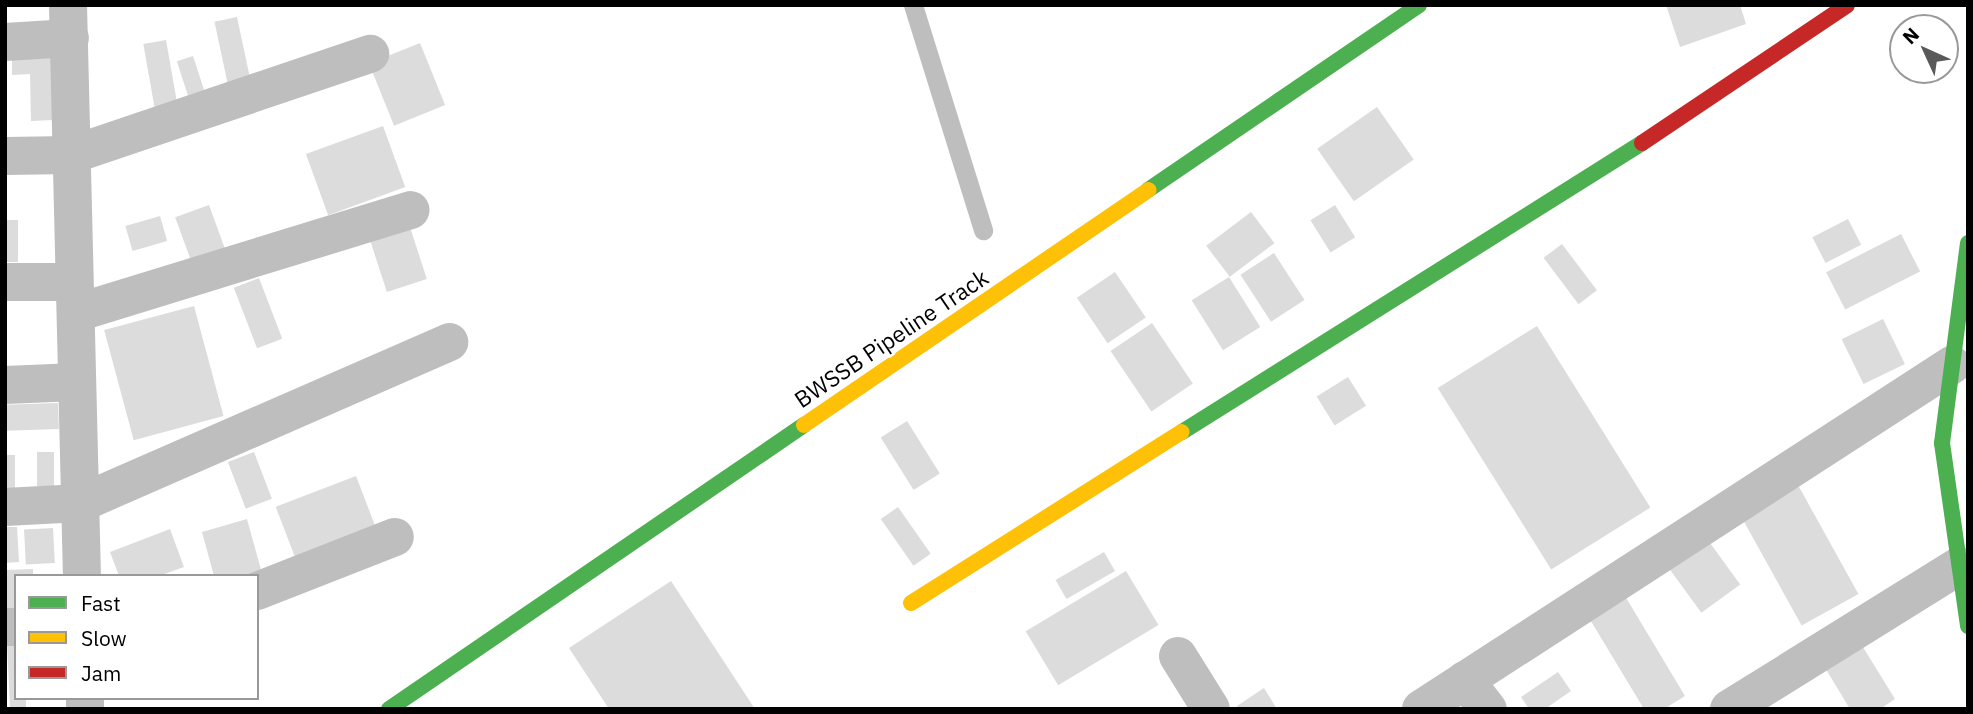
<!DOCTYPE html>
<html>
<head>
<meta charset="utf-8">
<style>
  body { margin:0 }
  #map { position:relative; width:1973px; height:714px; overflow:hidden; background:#fff; font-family:"IBM Plex Sans",sans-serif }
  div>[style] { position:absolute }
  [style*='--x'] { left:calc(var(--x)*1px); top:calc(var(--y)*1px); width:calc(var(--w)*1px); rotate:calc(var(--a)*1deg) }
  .building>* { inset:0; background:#dcdcdc; transform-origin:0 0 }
  .lane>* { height:19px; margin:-9.5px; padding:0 9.5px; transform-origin:9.5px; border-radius:9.5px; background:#bebebe }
  .street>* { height:38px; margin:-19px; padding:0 19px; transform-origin:19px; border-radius:19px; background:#bebebe }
  .fast>* { height:16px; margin:-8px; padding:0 8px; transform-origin:8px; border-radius:8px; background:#4caf50 }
  .slow>* { height:16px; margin:-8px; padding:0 8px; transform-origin:8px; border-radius:8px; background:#ffc107 }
  .jam>* { height:16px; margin:-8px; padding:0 8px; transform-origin:8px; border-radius:8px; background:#c62828 }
  span { translate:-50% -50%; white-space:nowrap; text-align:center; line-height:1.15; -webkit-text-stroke:5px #fff; paint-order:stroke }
  .street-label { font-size:23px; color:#000 }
  .frame { position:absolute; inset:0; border:7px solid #000; pointer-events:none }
  .legend { position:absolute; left:14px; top:574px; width:245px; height:126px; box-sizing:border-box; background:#fff; border:2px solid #999; margin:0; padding:9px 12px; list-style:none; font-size:21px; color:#000 }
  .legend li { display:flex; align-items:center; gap:14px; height:35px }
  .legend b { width:35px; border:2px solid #999 }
  .north { position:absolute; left:1889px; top:14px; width:70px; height:70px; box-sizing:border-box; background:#fff; border:2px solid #999; border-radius:50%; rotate:315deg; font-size:19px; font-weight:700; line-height:28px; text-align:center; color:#000 }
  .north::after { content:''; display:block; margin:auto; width:24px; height:32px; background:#595959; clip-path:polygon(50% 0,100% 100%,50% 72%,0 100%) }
</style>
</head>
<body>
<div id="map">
  <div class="building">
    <div style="clip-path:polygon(1666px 5px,1740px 5px,1746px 24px,1680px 47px)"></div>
    <div style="left:237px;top:17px;width:67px;height:23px;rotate:78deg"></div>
    <div style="left:166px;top:40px;width:72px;height:23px;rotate:80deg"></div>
    <div style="left:420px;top:43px;width:67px;height:55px;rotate:68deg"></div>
    <div style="clip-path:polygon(51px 51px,53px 120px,31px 121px,30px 74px,12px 75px,12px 53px)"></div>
    <div style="left:193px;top:56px;width:36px;height:17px;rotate:72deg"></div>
    <div style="left:1377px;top:107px;width:64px;height:73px;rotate:55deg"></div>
    <div style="left:383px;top:126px;width:65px;height:82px;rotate:70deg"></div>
    <div style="left:209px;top:205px;width:49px;height:36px;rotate:70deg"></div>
    <div style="left:1335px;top:205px;width:38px;height:29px;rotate:58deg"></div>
    <div style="left:1251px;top:212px;width:39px;height:56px;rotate:53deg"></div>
    <div style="left:160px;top:216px;width:26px;height:36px;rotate:74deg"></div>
    <div style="left:1848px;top:219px;width:29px;height:40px;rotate:63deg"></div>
    <div style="left:5px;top:220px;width:13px;height:42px"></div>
    <div style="left:408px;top:221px;width:61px;height:42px;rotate:72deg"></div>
    <div style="left:1901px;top:234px;width:42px;height:84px;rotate:63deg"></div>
    <div style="left:1562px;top:244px;width:58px;height:23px;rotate:53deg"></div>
    <div style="left:1274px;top:253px;width:56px;height:40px;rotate:57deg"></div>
    <div style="left:1115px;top:272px;width:55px;height:46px;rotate:56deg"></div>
    <div style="left:1229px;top:277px;width:59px;height:44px;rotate:58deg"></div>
    <div style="left:259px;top:278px;width:65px;height:27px;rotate:69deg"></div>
    <div style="left:194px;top:306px;width:114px;height:93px;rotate:75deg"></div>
    <div style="left:1883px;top:319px;width:50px;height:46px;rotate:64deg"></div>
    <div style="left:1152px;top:323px;width:73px;height:50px;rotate:56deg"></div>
    <div style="left:1537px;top:326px;width:214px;height:117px;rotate:58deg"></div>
    <div style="left:1348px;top:377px;width:34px;height:37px;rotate:58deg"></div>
    <div style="left:58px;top:403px;width:26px;height:53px;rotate:88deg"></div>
    <div style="left:907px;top:421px;width:62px;height:31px;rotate:58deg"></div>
    <div style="left:37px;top:452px;width:17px;height:34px"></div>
    <div style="left:254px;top:452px;width:50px;height:28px;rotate:69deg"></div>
    <div style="left:5px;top:455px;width:10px;height:42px"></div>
    <div style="left:356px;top:476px;width:57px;height:86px;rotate:69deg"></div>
    <div style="left:1793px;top:476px;width:135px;height:65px;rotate:61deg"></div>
    <div style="left:898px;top:507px;width:57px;height:21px;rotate:55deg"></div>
    <div style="clip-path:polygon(247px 519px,263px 577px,214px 576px,202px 532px)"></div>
    <div style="clip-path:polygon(5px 527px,17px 527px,19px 562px,5px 563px)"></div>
    <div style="left:53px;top:528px;width:35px;height:29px;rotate:87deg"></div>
    <div style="clip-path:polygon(170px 529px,184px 567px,159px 576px,119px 576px,110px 552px)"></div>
    <div style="left:1702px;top:532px;width:65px;height:48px;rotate:54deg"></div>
    <div style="left:1104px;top:552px;width:22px;height:56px;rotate:60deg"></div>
    <div style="clip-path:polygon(33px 569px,33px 576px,16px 576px,16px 617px,5px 618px,5px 570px)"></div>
    <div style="left:1126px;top:571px;width:63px;height:117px;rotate:59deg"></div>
    <div style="clip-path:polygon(671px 581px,755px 709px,609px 709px,569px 648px)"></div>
    <div style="clip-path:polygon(1619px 586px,1685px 696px,1664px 709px,1644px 709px,1583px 608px)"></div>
    <div style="clip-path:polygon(7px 642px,16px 642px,16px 698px,26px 698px,26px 709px,10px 709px)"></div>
    <div style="clip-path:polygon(1861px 644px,1895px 699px,1880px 709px,1850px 709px,1824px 666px)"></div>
    <div style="clip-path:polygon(1558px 672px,1571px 691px,1545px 709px,1529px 709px,1521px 697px)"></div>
    <div style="clip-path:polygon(1264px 688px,1277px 709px,1239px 709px,1237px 706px)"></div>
  </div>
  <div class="lane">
    <div style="--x:913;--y:5;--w:236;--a:72.7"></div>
  </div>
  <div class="street">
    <div style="--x:68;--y:5;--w:571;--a:88.6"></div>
    <div style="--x:5;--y:42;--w:65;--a:-3.5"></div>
    <div style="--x:5;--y:156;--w:66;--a:-0.9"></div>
    <div style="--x:71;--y:155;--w:316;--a:-18.7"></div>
    <div style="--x:5;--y:282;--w:69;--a:0"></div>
    <div style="--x:76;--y:313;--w:350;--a:-17.1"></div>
    <div style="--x:5;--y:385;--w:72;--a:-2.4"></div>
    <div style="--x:5;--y:507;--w:76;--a:-3"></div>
    <div style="--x:81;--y:503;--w:402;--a:-23.6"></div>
    <div style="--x:257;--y:591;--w:148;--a:-21.4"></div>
    <div style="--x:5;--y:627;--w:11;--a:0"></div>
    <div style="--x:1178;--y:656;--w:62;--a:58.1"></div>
    <div style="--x:1465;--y:680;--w:37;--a:52"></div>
    <div style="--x:85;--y:698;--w:11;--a:90"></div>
    <div style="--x:1421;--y:709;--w:633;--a:-32.94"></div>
    <div style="--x:1729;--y:709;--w:271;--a:-31.9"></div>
  </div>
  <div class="fast">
    <div style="--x:1148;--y:190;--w:328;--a:-34.3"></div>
    <div style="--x:1968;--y:243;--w:202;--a:97.4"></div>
    <div style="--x:1942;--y:443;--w:185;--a:81.9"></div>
    <div style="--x:1182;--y:432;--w:543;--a:-32.14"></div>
    <div style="--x:389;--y:709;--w:503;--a:-34.39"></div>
  </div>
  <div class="slow">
    <div style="--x:804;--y:425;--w:417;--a:-34.3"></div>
    <div style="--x:911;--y:603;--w:320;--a:-32.3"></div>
  </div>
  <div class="jam">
    <div style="--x:1642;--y:143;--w:247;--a:-33.9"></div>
  </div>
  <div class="street-label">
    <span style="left:891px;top:338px;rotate:-34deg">BWSSB Pipeline Track</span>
  </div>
  <div class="frame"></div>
  <ul class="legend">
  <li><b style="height:9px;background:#4caf50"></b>Fast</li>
  <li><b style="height:9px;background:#ffc107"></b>Slow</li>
  <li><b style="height:9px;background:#c62828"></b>Jam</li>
  </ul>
  <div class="north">N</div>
</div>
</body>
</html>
